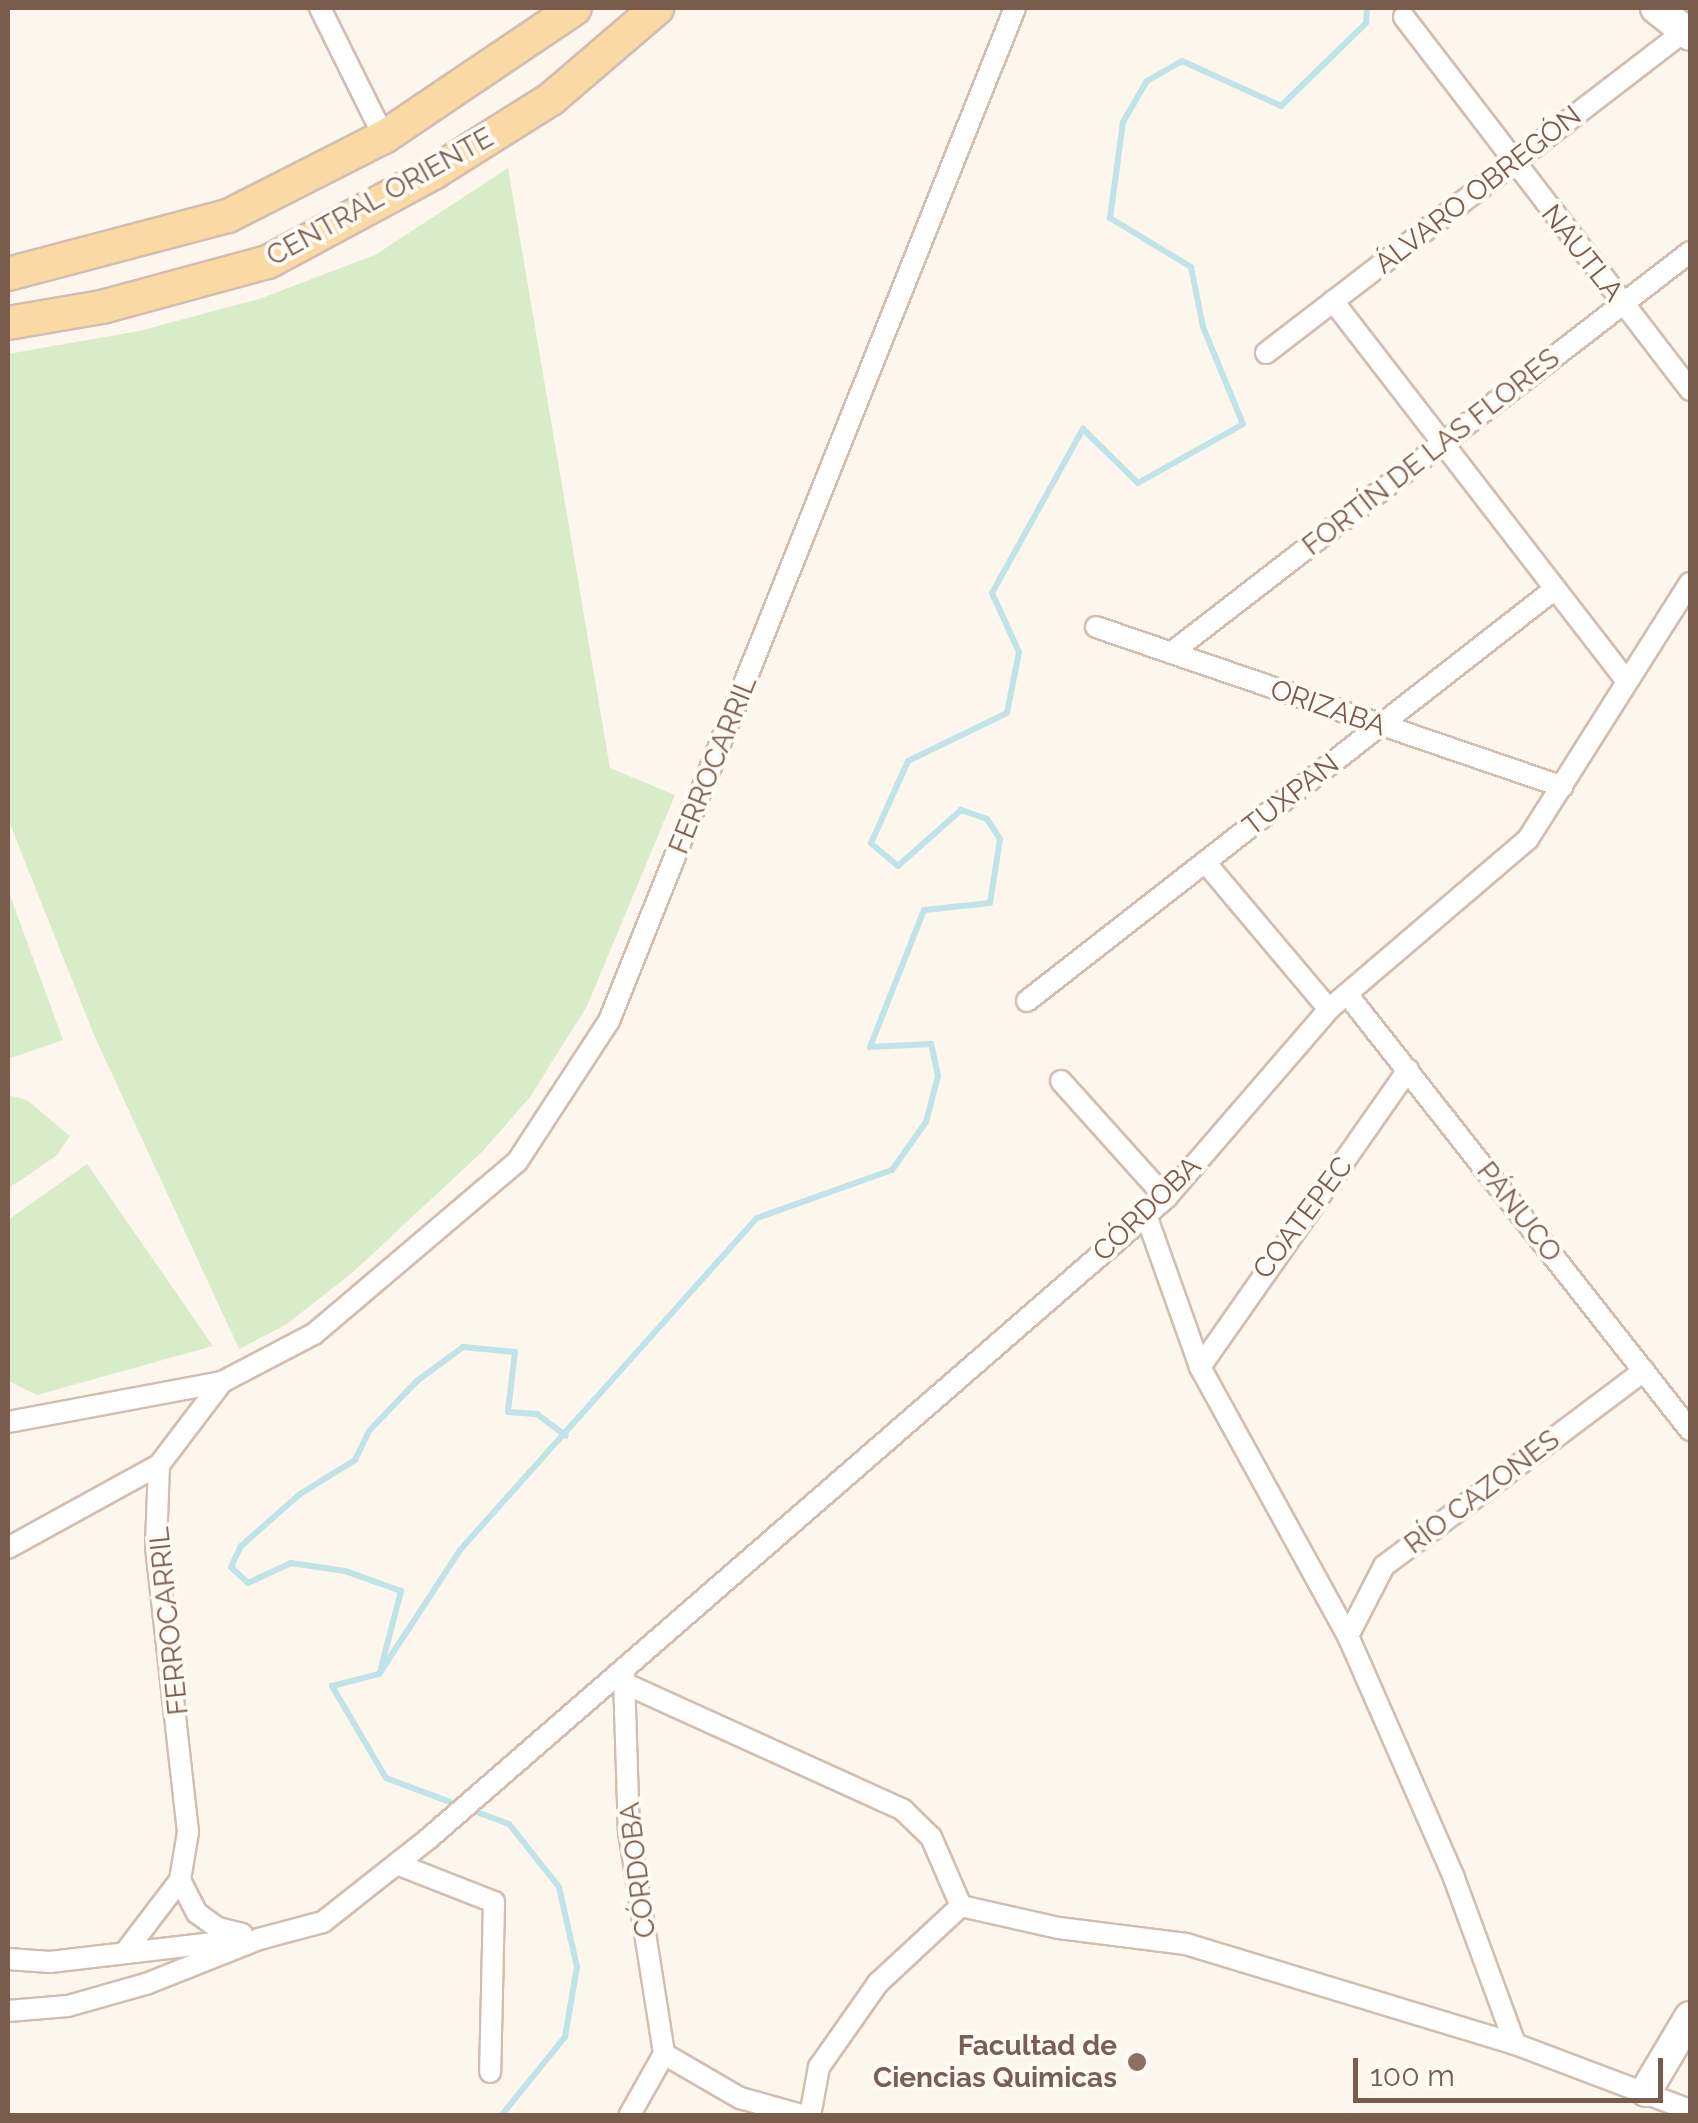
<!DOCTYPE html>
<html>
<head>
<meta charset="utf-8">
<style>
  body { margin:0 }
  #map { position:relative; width:1698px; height:2123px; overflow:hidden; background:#fdf6ec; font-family:Raleway,sans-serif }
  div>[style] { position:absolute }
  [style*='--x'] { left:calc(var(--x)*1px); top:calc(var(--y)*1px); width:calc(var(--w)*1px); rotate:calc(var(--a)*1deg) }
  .green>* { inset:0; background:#d8ecc9 }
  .stream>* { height:6px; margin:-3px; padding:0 3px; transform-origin:3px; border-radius:3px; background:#bfe3e8 }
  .roads { filter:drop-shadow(2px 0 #d1beb0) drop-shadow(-2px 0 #d1beb0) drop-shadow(0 2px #d1beb0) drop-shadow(0 -2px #d1beb0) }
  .minor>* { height:20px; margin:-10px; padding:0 10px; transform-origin:10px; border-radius:10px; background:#fff }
  .secondary>* { height:30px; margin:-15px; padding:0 15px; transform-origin:15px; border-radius:15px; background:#fff }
  .primary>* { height:32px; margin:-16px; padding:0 16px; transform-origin:16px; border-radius:16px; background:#fbd9a5 }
  .dots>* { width:28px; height:28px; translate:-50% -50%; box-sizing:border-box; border:5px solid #fffaf3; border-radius:50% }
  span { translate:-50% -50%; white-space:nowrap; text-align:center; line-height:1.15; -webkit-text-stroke:8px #fffaf3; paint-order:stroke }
  .street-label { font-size:28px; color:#7a5c4d }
  .education-label { font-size:28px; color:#785e54; font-weight:700 }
  .right { translate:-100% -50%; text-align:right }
  .frame { position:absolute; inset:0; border:10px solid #7a5c4d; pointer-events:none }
  .scale { position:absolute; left:1353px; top:2058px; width:310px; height:45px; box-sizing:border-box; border:5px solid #7a5c4d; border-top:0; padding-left:12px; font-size:30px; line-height:35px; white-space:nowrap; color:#7a5c4d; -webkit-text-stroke:8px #fffaf3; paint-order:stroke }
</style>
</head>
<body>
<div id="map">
  <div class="green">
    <div style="clip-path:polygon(508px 168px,610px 768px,675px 795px,587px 1006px,530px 1097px,483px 1151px,353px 1272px,287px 1324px,239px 1349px,94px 1035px,8px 819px,8px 354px,139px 331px,259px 299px,375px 255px)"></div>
    <div style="clip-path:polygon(8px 890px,63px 1040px,8px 1059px)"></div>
    <div style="clip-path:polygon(8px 1095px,27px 1100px,70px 1136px,57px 1155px,8px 1189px)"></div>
    <div style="clip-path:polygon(87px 1164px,213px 1346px,37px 1395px,8px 1381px,8px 1220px)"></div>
  </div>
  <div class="stream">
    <div style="--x:381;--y:1668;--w:80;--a:-75.4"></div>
    <div style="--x:401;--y:1591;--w:59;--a:-160.3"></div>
    <div style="--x:345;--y:1571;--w:55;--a:-171.6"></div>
    <div style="--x:291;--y:1563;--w:47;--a:155.1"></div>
    <div style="--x:248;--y:1583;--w:23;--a:-137"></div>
    <div style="--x:231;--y:1567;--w:23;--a:-65"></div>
    <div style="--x:241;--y:1546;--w:79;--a:-41.4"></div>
    <div style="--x:300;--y:1494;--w:65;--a:-31.7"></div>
    <div style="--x:355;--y:1460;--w:32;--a:-64"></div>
    <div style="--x:369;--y:1431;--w:69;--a:-46.2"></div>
    <div style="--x:417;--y:1381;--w:57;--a:-36.5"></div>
    <div style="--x:463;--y:1347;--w:52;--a:5.5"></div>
    <div style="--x:515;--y:1352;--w:60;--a:96.7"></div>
    <div style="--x:508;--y:1412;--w:29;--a:4"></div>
    <div style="--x:537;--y:1414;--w:36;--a:37"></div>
    <div style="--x:501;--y:2116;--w:102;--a:-51"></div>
    <div style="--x:565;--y:2037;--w:71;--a:-80.3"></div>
    <div style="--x:577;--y:1967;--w:82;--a:-102.7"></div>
    <div style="--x:559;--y:1887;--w:80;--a:-128.4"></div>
    <div style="--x:509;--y:1824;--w:131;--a:-159.5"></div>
    <div style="--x:386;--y:1778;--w:107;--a:-120.4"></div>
    <div style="--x:332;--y:1686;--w:49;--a:-14.3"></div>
    <div style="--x:379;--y:1674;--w:148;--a:-56.8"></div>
    <div style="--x:460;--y:1550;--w:445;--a:-48.2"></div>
    <div style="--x:757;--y:1218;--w:143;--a:-19.6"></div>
    <div style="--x:892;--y:1170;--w:59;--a:-54.7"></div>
    <div style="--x:926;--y:1122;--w:48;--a:-75.4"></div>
    <div style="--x:938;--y:1076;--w:33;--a:-102"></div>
    <div style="--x:931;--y:1044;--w:61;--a:177.2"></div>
    <div style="--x:870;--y:1047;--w:147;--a:-68.5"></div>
    <div style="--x:924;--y:910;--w:66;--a:-6.1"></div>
    <div style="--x:990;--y:903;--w:65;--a:-81.1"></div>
    <div style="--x:1000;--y:839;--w:24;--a:-123"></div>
    <div style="--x:987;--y:819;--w:28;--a:-161"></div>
    <div style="--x:961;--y:810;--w:84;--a:138.4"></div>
    <div style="--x:898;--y:866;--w:35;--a:-140"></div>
    <div style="--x:871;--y:843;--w:90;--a:-65.7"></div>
    <div style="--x:908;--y:761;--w:110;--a:-25.9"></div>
    <div style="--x:1007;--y:713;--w:62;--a:-78.9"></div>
    <div style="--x:1019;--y:652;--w:65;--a:-114.6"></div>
    <div style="--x:992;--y:593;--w:188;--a:-61"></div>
    <div style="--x:1083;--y:429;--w:77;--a:44.5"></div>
    <div style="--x:1138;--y:483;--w:120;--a:-29.3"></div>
    <div style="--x:1243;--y:424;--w:105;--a:-112.4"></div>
    <div style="--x:1203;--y:327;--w:61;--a:-101.3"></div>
    <div style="--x:1191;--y:267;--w:95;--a:-148.8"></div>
    <div style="--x:1110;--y:218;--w:97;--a:-82.3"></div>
    <div style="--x:1123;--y:122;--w:48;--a:-59.7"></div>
    <div style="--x:1147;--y:81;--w:40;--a:-29.7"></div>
    <div style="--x:1182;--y:61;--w:109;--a:24.4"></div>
    <div style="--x:1281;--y:106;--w:119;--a:-44.3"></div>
    <div style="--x:1366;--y:23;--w:15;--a:-86"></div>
  </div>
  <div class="roads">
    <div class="minor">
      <div style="--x:320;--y:8;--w:144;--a:63.6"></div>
      <div style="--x:1404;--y:17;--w:470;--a:52.5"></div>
      <div style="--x:1333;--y:301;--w:481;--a:52.3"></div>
      <div style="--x:1266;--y:353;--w:535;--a:-37.56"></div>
      <div style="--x:1096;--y:627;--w:493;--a:18.9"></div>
      <div style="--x:1171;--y:653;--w:656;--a:-37.69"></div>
      <div style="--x:1205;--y:862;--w:192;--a:49.9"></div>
      <div style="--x:1347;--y:994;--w:555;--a:51.81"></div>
      <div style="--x:1027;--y:1001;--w:670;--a:-37.97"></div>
      <div style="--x:1061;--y:1081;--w:157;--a:48.1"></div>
      <div style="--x:1146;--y:1215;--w:161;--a:70.4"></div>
      <div style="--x:1200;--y:1367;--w:307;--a:61.2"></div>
      <div style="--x:1348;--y:1636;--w:264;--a:66.3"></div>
      <div style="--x:1454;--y:1878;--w:177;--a:69.8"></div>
      <div style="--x:1200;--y:1367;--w:363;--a:-55"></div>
      <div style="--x:8;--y:1422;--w:218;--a:-10.6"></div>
      <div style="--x:222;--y:1382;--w:104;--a:-27.6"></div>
      <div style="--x:314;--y:1334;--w:266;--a:-40.3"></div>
      <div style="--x:517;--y:1162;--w:168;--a:-56.9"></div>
      <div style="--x:609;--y:1021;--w:1091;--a:-68.16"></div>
      <div style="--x:8;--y:1548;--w:172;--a:-28.8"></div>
      <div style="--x:1348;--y:1636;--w:79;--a:-62.8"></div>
      <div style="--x:1384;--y:1566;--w:325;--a:-36.9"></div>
      <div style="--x:624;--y:1676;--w:156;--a:88.2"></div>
      <div style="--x:629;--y:1832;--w:225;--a:81"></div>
      <div style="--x:664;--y:2054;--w:71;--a:119.4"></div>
      <div style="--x:628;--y:1685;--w:302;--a:24.4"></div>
      <div style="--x:903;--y:1810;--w:39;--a:44"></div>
      <div style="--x:931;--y:1837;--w:75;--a:66.5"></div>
      <div style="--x:961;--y:1906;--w:100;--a:12.7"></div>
      <div style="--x:1059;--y:1928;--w:128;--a:7.2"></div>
      <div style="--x:1186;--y:1944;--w:344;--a:16.9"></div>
      <div style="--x:1515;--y:2044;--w:187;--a:20.7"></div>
      <div style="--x:397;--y:1864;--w:104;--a:21.4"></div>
      <div style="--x:494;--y:1902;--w:170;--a:91.3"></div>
      <div style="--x:180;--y:1880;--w:37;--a:63"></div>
      <div style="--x:197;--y:1913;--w:26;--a:36"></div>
      <div style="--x:218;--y:1928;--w:25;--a:14"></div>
      <div style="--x:126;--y:1951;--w:89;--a:-52.7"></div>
      <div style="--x:180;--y:1880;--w:49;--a:-80.5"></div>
      <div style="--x:188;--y:1832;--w:288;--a:-96.4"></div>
      <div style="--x:156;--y:1546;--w:81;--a:-87.9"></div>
      <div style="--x:159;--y:1465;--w:104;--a:-52.8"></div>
      <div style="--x:8;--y:1959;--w:42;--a:4.1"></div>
      <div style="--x:50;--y:1962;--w:188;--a:-6.7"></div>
      <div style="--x:8;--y:2011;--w:60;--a:-4.8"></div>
      <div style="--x:68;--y:2006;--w:81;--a:-15.8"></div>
      <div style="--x:146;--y:1984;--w:122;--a:-21.7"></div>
      <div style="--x:259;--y:1939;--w:66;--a:-14.9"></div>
      <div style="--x:323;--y:1922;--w:134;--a:-38.3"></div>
      <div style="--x:428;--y:1839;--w:978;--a:-40.98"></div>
      <div style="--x:1166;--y:1198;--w:250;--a:-49.2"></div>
      <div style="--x:1329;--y:1009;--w:262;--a:-40.5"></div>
      <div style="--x:1528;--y:839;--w:303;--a:-57.7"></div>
      <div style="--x:664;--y:2054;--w:88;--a:30.1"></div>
      <div style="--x:740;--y:2098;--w:67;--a:15.5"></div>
      <div style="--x:810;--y:2116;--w:50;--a:-79.6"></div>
      <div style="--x:819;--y:2067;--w:103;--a:-54.9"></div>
      <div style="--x:878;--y:1983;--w:113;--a:-42.9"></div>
    </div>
    <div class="secondary">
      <div style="--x:1656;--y:8;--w:43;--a:38.5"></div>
      <div style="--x:1646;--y:2091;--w:86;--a:-59.3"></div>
    </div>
    <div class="primary">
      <div style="--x:8;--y:274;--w:228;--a:-14.8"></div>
      <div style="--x:228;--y:216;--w:175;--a:-26.9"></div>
      <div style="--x:384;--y:137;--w:230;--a:-34"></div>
      <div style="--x:8;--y:323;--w:95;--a:-9.7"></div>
      <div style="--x:102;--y:307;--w:172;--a:-15.2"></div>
      <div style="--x:268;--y:262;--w:190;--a:-28.3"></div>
      <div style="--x:435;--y:172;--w:137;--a:-32.2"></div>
      <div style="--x:551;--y:99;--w:140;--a:-40.6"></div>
    </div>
  </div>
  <div class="dots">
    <div style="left:1137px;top:2062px;background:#8d6e63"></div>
  </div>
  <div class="street-label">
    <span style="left:1478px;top:190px;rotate:-38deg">ÁLVARO OBREGÓN</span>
    <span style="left:380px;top:197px;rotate:-29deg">CENTRAL ORIENTE</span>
    <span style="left:1582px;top:253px;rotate:52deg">NAUTLA</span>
    <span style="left:1431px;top:452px;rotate:-38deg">FORTÍN DE LAS FLORES</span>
    <span style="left:1328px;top:708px;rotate:19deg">ORIZABA</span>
    <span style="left:713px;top:765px;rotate:-68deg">FERROCARRIL</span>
    <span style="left:1291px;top:795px;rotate:-38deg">TUXPAN</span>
    <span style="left:1147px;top:1209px;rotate:-44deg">CÓRDOBA</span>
    <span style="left:1519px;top:1212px;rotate:52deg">PÁNUCO</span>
    <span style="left:1303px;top:1218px;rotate:-53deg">COATEPEC</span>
    <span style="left:1482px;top:1492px;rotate:-37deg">RÍO CAZONES</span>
    <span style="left:169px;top:1621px;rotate:-96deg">FERROCARRIL</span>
    <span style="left:638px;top:1870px;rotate:-97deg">CÓRDOBA</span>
  </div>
  <div class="education-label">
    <span class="right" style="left:1117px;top:2062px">Facultad de<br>Ciencias Quimicas</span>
  </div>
  <div class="frame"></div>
  <div class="scale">100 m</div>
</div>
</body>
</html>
